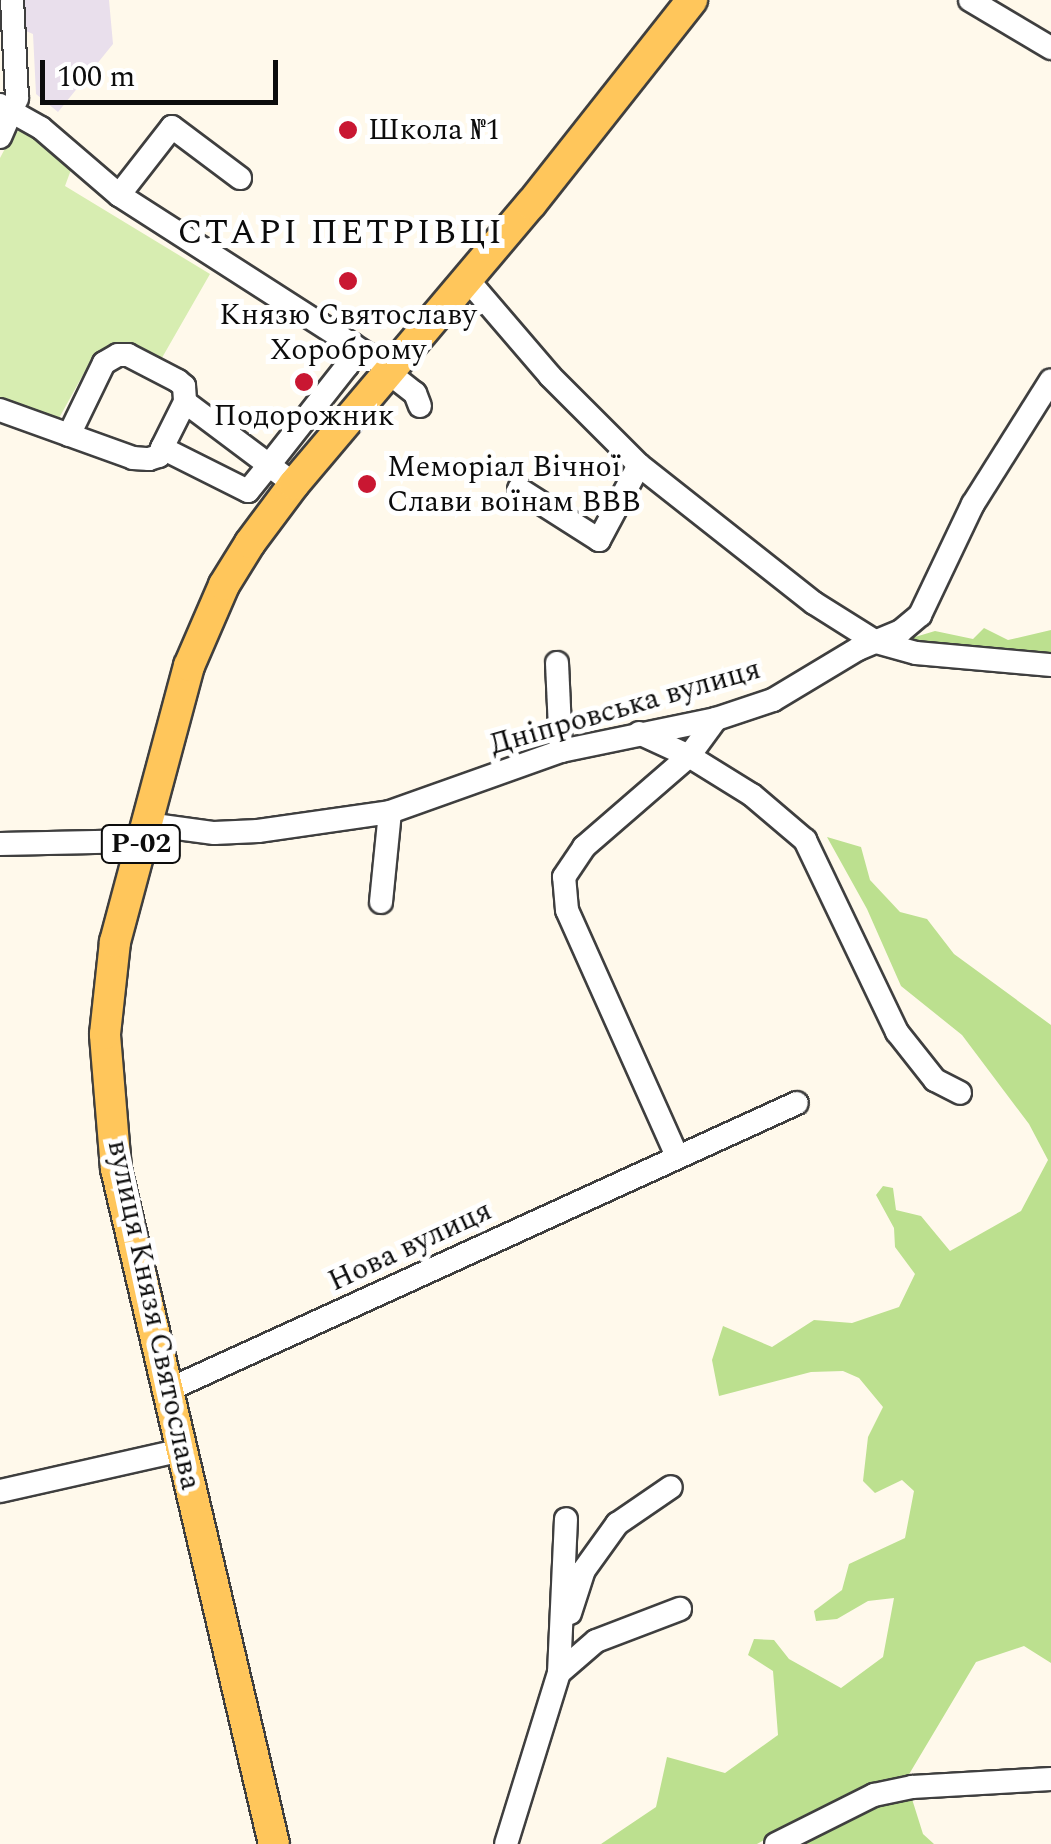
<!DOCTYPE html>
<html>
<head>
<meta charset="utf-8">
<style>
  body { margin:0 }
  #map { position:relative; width:1051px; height:1844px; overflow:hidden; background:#fff9eb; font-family:Spectral,serif }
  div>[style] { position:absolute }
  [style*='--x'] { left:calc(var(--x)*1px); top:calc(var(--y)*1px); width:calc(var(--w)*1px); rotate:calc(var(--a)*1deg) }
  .industrial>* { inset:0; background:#e9dfec }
  .green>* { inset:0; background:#d7edb1 }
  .forest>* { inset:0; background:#bce08f }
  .roads { filter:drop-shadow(2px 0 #3f3f3f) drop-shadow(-2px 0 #3f3f3f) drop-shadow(0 2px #3f3f3f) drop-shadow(0 -2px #3f3f3f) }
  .minor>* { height:22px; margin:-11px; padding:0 11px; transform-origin:11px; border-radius:11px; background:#fff }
  .major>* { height:30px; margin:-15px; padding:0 15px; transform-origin:15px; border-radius:15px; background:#ffc65b }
  .dots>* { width:28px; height:28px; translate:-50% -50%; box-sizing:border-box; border:5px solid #fff; border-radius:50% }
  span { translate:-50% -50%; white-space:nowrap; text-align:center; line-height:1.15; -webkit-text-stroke:10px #fff; paint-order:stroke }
  .shield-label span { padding:2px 8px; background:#fff; border:2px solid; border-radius:8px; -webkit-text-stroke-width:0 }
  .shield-label { font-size:28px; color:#0c0c0c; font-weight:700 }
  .poi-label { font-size:30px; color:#0c0c0c }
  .left { translate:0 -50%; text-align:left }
  .street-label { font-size:30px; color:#0c0c0c }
  .quarter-label { font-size:35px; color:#0c0c0c; letter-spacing:2.5px }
  .scale { position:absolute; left:40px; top:60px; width:238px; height:45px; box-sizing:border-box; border:5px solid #0c0c0c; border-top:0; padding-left:12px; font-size:30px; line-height:35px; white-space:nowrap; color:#0c0c0c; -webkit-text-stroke:8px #fff; paint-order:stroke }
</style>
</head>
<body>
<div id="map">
  <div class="industrial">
    <div style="clip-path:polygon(0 0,109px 0,113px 44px,58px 112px,36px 94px,33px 34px,0 20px)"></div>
  </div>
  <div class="green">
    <div style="clip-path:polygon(21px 129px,72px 167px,65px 186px,210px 274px,159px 363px,117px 344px,95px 353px,58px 420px,0 402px,0 158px,11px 137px)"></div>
  </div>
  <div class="forest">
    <div style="clip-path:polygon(984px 628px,1008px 640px,1051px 630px,1051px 660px,989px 656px,905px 640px,935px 631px,973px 639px)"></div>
    <div style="clip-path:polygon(827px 837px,861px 847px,870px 880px,900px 912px,927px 919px,954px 954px,1051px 1025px,1051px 1663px,1024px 1646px,976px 1662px,908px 1776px,874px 1784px,822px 1807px,757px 1844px,601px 1844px,656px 1807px,667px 1757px,725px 1773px,778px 1735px,773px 1671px,748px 1655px,754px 1639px,774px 1640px,789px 1659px,841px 1688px,883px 1657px,894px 1598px,868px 1601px,837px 1619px,816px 1621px,814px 1611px,842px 1590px,849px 1564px,905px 1538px,914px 1491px,902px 1480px,875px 1493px,863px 1481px,868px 1437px,883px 1407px,859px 1378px,843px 1371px,811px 1372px,719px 1396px,712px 1360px,723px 1326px,772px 1347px,814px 1320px,852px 1323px,899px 1307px,915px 1274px,895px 1247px,894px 1228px,876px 1195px,883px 1186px,893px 1188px,896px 1210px,921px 1216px,950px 1251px,1021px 1211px,1048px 1160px,1029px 1124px,962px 1035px,901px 986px,867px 909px)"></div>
    <div style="clip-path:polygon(912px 1799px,923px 1834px,934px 1844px,795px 1844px,879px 1801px)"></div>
  </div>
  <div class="roads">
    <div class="minor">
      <div style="--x:970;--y:0;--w:94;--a:30.7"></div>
      <div style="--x:0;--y:105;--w:47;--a:29.3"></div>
      <div style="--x:41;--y:128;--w:103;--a:40.7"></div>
      <div style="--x:119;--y:195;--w:324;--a:32.7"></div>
      <div style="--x:0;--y:137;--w:43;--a:-66.4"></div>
      <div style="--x:17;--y:98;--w:98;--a:-92.9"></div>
      <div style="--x:119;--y:195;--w:86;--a:-52.1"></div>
      <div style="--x:172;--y:127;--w:85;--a:36.9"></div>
      <div style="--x:467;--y:279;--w:128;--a:49.4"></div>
      <div style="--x:550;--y:376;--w:126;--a:45"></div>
      <div style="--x:639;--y:465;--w:223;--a:38.3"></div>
      <div style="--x:814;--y:603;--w:73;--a:32.2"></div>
      <div style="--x:876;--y:642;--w:41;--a:15.4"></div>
      <div style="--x:916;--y:653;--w:136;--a:5.1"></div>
      <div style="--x:389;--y:373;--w:33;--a:38"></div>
      <div style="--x:415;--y:393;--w:14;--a:69"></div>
      <div style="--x:0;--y:410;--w:141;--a:19.8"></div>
      <div style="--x:133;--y:458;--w:16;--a:4"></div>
      <div style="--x:149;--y:459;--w:10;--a:-17"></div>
      <div style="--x:159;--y:456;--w:9;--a:-69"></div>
      <div style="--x:69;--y:435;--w:80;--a:-64.1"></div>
      <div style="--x:104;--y:363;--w:16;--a:-30"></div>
      <div style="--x:118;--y:355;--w:10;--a:0"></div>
      <div style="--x:128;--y:355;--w:56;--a:27.5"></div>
      <div style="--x:178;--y:381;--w:8;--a:40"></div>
      <div style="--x:184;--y:386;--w:16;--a:86"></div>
      <div style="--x:294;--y:484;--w:31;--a:-143"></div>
      <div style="--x:269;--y:465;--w:105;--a:-143.1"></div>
      <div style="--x:185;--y:402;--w:51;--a:116.6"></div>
      <div style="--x:162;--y:448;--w:96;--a:26.6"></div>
      <div style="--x:248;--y:491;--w:33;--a:-51"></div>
      <div style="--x:269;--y:465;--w:126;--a:-51.8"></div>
      <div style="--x:347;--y:366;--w:22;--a:-74"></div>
      <div style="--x:519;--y:489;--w:95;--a:32.5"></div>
      <div style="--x:599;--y:540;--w:85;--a:-61.9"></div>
      <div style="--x:557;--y:663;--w:88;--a:87.4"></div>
      <div style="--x:639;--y:733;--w:55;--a:24.7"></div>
      <div style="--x:689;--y:756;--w:74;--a:31.8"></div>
      <div style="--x:752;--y:795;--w:70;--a:40.3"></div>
      <div style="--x:805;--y:840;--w:213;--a:64.4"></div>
      <div style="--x:897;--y:1032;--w:61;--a:51.6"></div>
      <div style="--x:935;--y:1080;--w:28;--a:27"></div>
      <div style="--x:147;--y:824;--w:68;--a:7.7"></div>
      <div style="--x:214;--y:833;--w:44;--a:-2.6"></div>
      <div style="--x:258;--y:831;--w:133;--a:-8.2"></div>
      <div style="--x:390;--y:812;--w:182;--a:-19.6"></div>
      <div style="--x:561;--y:751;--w:158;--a:-11.7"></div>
      <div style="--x:716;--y:719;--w:60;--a:-18.4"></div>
      <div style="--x:773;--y:700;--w:99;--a:-31"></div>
      <div style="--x:858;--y:649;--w:47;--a:-22.7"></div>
      <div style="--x:901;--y:631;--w:25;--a:-40"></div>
      <div style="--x:920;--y:615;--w:123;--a:-64.5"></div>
      <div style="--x:973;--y:504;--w:146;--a:-57.8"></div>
      <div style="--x:0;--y:844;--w:142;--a:-1.2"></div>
      <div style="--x:381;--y:902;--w:90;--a:-84.3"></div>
      <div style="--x:677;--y:1156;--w:269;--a:-114.1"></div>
      <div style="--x:567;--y:910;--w:33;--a:-95"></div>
      <div style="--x:564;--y:877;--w:36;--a:-56"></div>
      <div style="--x:584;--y:847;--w:139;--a:-40.9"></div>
      <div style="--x:689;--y:756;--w:46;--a:-53.9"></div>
      <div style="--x:168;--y:1390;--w:691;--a:-24.53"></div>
      <div style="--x:0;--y:1491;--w:187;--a:-12.7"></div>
      <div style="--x:570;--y:1613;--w:45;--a:-72"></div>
      <div style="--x:584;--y:1570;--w:57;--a:-54.3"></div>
      <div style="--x:617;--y:1524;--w:65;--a:-34.4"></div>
      <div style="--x:559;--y:1673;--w:49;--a:-40.9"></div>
      <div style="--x:596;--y:1641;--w:90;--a:-20.9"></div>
      <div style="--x:506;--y:1844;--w:179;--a:-72.8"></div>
      <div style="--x:559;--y:1673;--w:154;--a:-87.4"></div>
      <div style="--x:776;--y:1844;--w:110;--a:-26.6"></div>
      <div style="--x:874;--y:1795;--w:39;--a:-12"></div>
      <div style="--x:912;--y:1787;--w:139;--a:-3.3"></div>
    </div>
    <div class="major">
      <div style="--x:274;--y:1844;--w:693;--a:-103.17"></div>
      <div style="--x:116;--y:1169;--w:135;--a:-94.7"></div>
      <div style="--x:105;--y:1034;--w:93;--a:-83.8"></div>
      <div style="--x:115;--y:942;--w:286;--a:-75"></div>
      <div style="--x:189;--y:666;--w:88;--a:-66.6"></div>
      <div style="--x:224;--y:585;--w:49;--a:-58.2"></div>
      <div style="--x:250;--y:543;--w:74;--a:-53.3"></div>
      <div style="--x:294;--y:484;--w:367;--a:-49.8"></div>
      <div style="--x:531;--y:204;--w:260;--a:-51.7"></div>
    </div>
  </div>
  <div class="dots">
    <div style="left:348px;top:130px;background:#c91732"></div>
    <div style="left:348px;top:281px;background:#c91732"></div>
    <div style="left:304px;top:382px;background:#c91732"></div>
    <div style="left:367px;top:484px;background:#c91732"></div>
  </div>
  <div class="shield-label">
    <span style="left:141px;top:844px">Р-02</span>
  </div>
  <div class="poi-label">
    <span class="left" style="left:368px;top:130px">Школа №1</span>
    <span style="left:348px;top:332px">Князю Святославу<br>Хороброму</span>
    <span style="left:304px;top:416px">Подорожник</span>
    <span class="left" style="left:387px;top:484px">Меморіал Вічної<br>Слави воїнам ВВВ</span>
  </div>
  <div class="street-label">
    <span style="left:625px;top:707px;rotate:-16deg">Дніпровська вулиця</span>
    <span style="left:410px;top:1246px;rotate:-25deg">Нова вулиця</span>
    <span style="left:154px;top:1315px;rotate:78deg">вулиця Князя Святослава</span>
  </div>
  <div class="quarter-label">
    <span style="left:341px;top:233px">СТАРІ ПЕТРІВЦІ</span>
  </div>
  <div class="scale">100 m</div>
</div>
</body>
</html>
